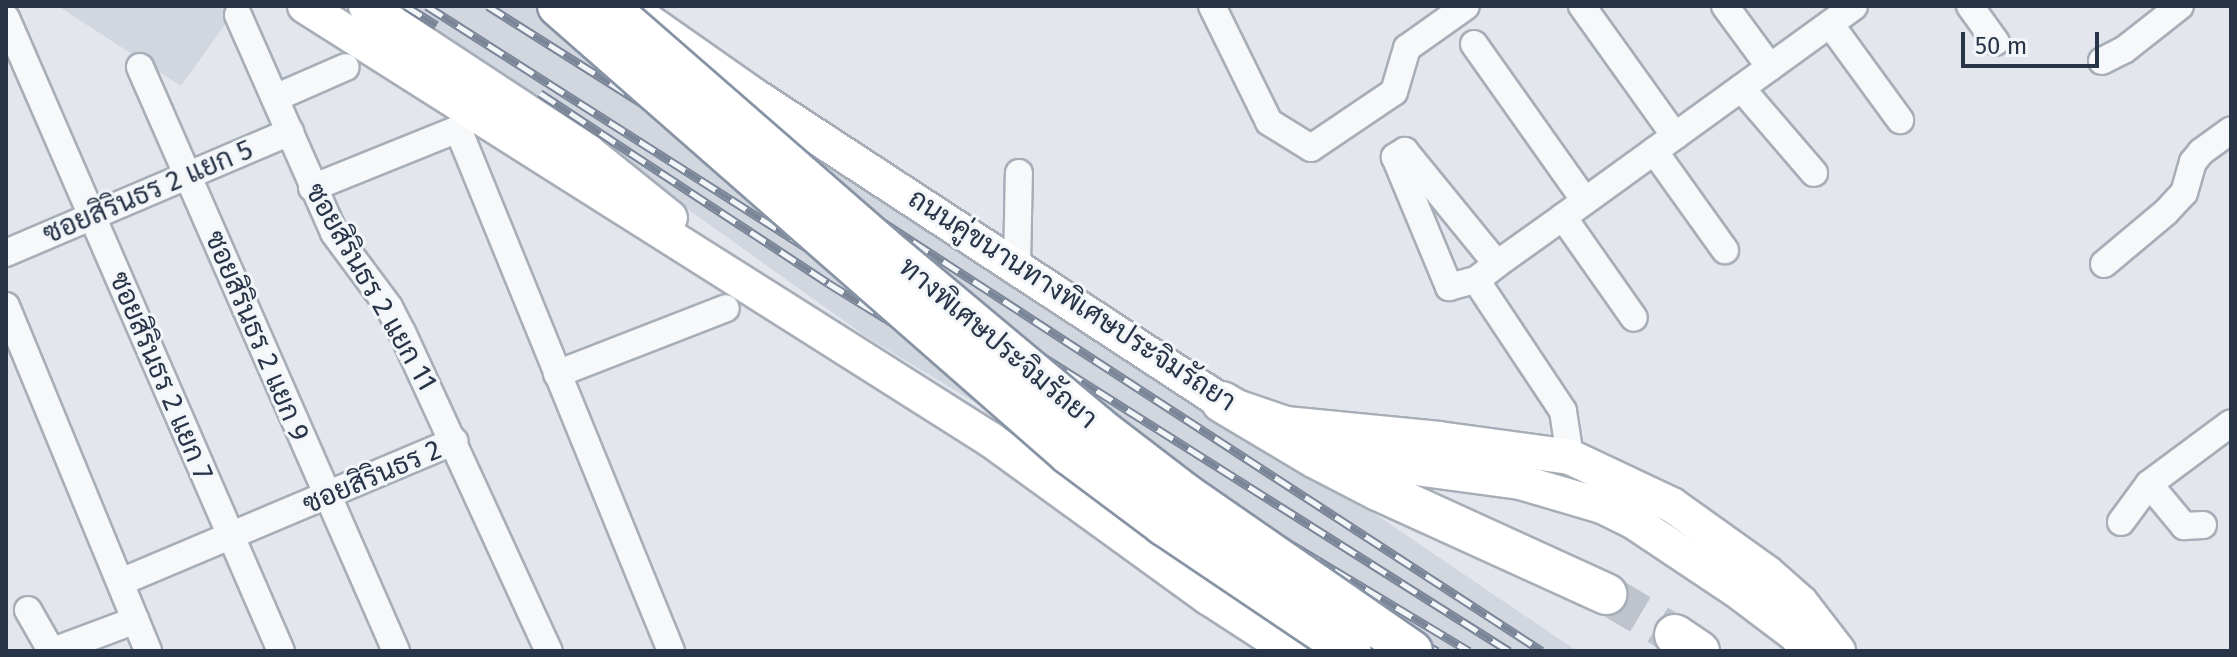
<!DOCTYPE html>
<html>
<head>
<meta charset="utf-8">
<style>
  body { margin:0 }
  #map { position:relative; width:2237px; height:657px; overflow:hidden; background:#e3e7ed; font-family:"Fira Sans",Sarabun,sans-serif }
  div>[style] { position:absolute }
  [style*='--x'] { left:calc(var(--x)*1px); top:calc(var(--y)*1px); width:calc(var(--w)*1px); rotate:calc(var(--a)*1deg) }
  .built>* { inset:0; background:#d1d6df }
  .highway-tunnel>* { height:40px; margin-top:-20px; transform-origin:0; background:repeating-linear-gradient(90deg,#bec3cc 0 40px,transparent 0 60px) }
  .roads { filter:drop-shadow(2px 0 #a7aeb8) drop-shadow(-2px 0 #a7aeb8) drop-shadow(0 2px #a7aeb8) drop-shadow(0 -2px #a7aeb8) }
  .minor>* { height:26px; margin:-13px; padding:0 13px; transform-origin:13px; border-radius:13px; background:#f6f8fa }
  .major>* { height:34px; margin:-17px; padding:0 17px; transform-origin:17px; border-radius:17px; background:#fff }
  .highway>* { height:40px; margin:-20px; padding:0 20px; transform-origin:20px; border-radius:20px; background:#fff }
  .rail>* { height:9px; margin-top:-4.5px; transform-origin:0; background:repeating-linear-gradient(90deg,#f3f6f9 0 18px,#7a8698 0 36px); box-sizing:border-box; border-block:2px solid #7a8698 }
  .bridges { filter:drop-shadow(2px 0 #8894a5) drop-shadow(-2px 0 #8894a5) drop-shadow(0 2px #8894a5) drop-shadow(0 -2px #8894a5) }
  .highway-bridge>* { height:40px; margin:-20px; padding:0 20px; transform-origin:20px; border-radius:20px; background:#fff }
  span { translate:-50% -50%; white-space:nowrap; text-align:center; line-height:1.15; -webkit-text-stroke:6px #f3f6f9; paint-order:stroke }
  .street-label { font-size:28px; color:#283447 }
  .frame { position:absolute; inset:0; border:8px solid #283447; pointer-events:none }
  .scale { position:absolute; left:1961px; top:32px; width:138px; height:36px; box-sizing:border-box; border:4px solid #283447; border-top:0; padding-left:10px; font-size:24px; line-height:28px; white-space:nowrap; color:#283447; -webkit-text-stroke:6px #f3f6f9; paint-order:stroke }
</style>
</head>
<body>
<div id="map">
  <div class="built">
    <div style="clip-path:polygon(58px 6px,238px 6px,181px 86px)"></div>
    <div style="clip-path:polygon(382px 6px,609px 6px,1160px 368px,1577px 651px,1381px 651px,1308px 603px,868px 338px,640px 175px)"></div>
  </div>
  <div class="highway-tunnel">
    <div style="--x:1606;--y:594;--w:80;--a:30.7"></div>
  </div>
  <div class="roads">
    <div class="minor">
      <div style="--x:1212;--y:6;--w:129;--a:63.8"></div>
      <div style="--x:1269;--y:122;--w:49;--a:31.8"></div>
      <div style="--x:1311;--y:148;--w:100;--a:-34"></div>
      <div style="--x:1394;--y:92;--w:46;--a:-73.5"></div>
      <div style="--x:1407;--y:48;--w:72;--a:-35.4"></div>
      <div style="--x:1582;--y:6;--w:160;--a:54.4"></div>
      <div style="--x:1725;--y:6;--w:76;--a:53.6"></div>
      <div style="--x:1970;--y:6;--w:44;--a:54.2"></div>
      <div style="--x:238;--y:15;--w:238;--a:66.2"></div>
      <div style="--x:334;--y:233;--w:92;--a:53.4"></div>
      <div style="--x:389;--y:307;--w:28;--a:63"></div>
      <div style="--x:402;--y:332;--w:351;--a:65.3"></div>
      <div style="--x:6;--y:18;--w:690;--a:66.52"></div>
      <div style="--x:1830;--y:24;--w:119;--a:53.9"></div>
      <div style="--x:1474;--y:44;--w:192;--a:54.7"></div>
      <div style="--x:2102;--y:61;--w:25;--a:-27"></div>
      <div style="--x:2124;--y:50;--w:71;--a:-38.2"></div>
      <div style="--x:140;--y:67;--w:638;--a:66.33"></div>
      <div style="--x:1741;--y:88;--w:112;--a:49.3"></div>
      <div style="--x:275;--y:98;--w:77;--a:-23.6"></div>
      <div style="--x:458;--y:129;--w:564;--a:67.8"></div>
      <div style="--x:1654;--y:151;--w:122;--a:54.4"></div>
      <div style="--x:312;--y:188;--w:157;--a:-22"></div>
      <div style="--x:458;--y:129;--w:18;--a:-52"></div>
      <div style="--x:1563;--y:217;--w:123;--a:54.9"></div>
      <div style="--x:6;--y:253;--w:309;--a:-23.1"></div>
      <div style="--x:1497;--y:264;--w:146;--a:-129.2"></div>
      <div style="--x:1405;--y:151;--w:12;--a:149"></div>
      <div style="--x:1395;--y:157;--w:141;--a:67.4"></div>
      <div style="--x:1449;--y:287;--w:28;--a:-15"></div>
      <div style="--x:1476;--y:280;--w:26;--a:-37"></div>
      <div style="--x:1497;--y:264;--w:81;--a:-35.5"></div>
      <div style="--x:1563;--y:217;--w:359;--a:-35.9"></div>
      <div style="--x:2104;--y:264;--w:81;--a:-40"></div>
      <div style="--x:2166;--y:212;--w:26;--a:-47"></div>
      <div style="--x:2184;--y:193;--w:32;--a:-74"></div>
      <div style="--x:2193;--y:162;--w:13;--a:-51"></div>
      <div style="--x:2201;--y:152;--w:37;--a:-36"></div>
      <div style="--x:1017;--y:265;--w:92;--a:-88.8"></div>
      <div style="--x:1476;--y:280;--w:157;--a:56.4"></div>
      <div style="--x:1563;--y:411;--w:47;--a:81.3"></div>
      <div style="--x:6;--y:306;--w:373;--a:67.6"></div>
      <div style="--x:557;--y:374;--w:181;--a:-21.3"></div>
      <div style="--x:2149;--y:484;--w:55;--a:50.2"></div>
      <div style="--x:2184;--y:526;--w:19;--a:-3"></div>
      <div style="--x:2121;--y:522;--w:47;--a:-53.6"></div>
      <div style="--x:2149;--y:484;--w:102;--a:-36.6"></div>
      <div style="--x:121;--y:582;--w:362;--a:-22.9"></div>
      <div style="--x:28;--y:610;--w:40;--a:60.3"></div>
      <div style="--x:48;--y:645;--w:9;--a:32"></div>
      <div style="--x:56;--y:650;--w:85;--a:-20.6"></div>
    </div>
    <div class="major">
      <div style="--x:305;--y:6;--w:812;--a:32.32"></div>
      <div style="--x:991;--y:440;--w:268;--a:35.9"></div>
      <div style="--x:1208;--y:597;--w:99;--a:33"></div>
      <div style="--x:366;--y:6;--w:266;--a:33.3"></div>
      <div style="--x:588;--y:152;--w:105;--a:38.8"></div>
      <div style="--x:646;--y:20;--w:131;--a:35"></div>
      <div style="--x:753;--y:95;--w:561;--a:33.21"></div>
      <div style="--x:1222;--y:402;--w:68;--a:19"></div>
      <div style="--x:1286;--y:424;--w:154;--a:5.6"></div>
      <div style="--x:1439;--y:439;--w:132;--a:7.8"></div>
      <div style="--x:1570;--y:457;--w:113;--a:25.2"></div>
      <div style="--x:1672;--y:505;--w:117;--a:35.6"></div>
      <div style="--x:1767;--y:573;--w:45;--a:41.4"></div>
      <div style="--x:1801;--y:603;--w:61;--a:52.4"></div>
      <div style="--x:1321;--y:440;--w:76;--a:19.1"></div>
      <div style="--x:1393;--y:465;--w:128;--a:7.6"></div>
      <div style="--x:1520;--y:482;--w:85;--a:16.3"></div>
      <div style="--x:1602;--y:506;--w:34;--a:26"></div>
      <div style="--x:1633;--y:521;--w:123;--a:33.7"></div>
      <div style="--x:1735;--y:589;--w:76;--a:37"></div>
      <div style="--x:1796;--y:635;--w:20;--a:53"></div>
    </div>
    <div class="highway">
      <div style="--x:1222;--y:402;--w:109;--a:30.8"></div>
      <div style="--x:1316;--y:458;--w:70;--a:27.3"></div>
      <div style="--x:1378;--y:490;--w:251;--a:24.5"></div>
      <div style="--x:1675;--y:635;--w:29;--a:34"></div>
    </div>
  </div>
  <div class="rail">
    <div style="--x:406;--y:6;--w:36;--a:32"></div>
    <div style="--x:427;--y:6;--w:637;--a:32.49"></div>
    <div style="--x:964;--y:348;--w:589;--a:30.96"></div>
    <div style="--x:488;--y:6;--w:1208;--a:32.28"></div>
    <div style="--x:551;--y:6;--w:1182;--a:33.06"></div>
    <div style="--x:540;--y:93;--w:345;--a:33.4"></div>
    <div style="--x:828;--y:283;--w:373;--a:31.7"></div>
    <div style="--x:1145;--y:479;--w:339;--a:30.5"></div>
  </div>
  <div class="bridges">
    <div class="highway-bridge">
      <div style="--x:558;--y:6;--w:680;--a:41.24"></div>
      <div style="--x:1069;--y:454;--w:119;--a:36.8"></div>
      <div style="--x:1164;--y:525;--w:225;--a:34"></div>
      <div style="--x:607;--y:6;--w:366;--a:41.1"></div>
      <div style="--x:883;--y:247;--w:280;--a:39.9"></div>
      <div style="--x:1098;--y:427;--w:108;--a:37.5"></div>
      <div style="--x:1184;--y:493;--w:277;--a:34.7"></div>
    </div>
  </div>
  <div class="street-label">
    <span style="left:148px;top:192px;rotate:-23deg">ซอยสิรินธร 2 แยก 5</span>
    <span style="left:371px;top:287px;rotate:60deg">ซอยสิรินธร 2 แยก 11</span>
    <span style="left:1072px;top:300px;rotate:33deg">ถนนคู่ขนานทางพิเศษประจิมรัถยา</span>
    <span style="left:257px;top:336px;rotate:67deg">ซอยสิรินธร 2 แยก 9</span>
    <span style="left:998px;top:343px;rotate:40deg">ทางพิเศษประจิมรัถยา</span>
    <span style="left:161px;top:376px;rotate:67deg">ซอยสิรินธร 2 แยก 7</span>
    <span style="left:372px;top:477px;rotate:-23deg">ซอยสิรินธร 2</span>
  </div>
  <div class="frame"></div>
  <div class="scale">50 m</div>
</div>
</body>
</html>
